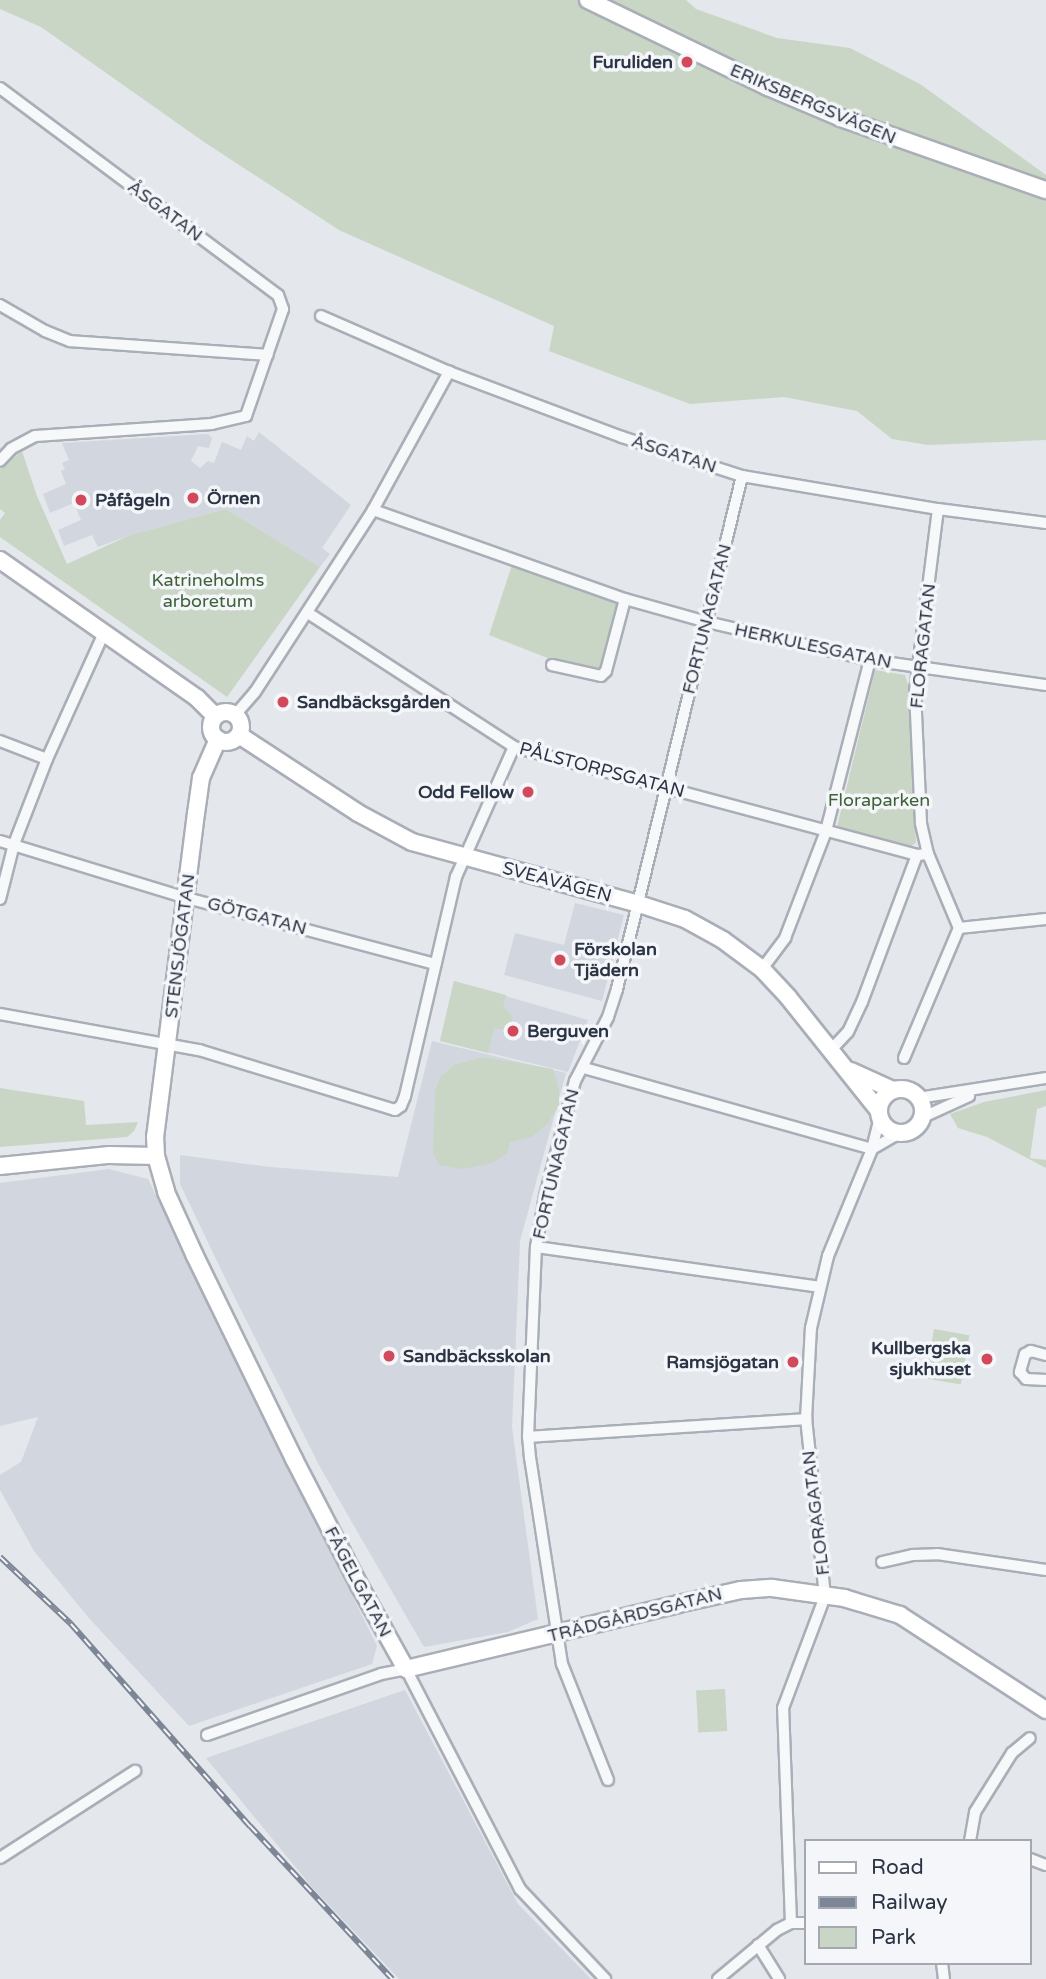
<!DOCTYPE html>
<html>
<head>
<meta charset="utf-8">
<style>
  body { margin:0 }
  #map { position:relative; width:1046px; height:1979px; overflow:hidden; background:#e4e7ec; font-family:"Varela Round",sans-serif }
  div>[style] { position:absolute }
  [style*='--x'] { left:calc(var(--x)*1px); top:calc(var(--y)*1px); width:calc(var(--w)*1px); rotate:calc(var(--a)*1deg) }
  .built>* { inset:0; background:#d2d6de }
  .green>* { inset:0; background:#c9d6c5; transform-origin:0 0 }
  .roads { filter:drop-shadow(2px 0 #a9aeb7) drop-shadow(-2px 0 #a9aeb7) drop-shadow(0 2px #a9aeb7) drop-shadow(0 -2px #a9aeb7) }
  .street>* { height:10px; margin:-5px; padding:0 5px; transform-origin:5px; border-radius:5px; background:#f7f8fa }
  .secondary>* { height:16px; margin:-8px; padding:0 8px; transform-origin:8px; border-radius:8px; background:#fff }
  .secondary>.ring { margin:-8px; padding:0; box-sizing:content-box; background:none; border:16px solid #fff; border-radius:50% }
  .rail>* { height:6px; margin-top:-3px; transform-origin:0; background:repeating-linear-gradient(90deg,#f4f6f9 0 10px,#7d8696 0 20px); box-sizing:border-box; border-block:2px solid #7d8696 }
  .dots>* { width:19px; height:19px; translate:-50% -50%; box-sizing:border-box; border:4px solid #f4f6f9; border-radius:50% }
  span { translate:-50% -50%; white-space:nowrap; text-align:center; line-height:1.15; -webkit-text-stroke:7px #f4f6f9; paint-order:stroke }
  .poi-label { font-size:18px; color:#2b3445; font-weight:700 }
  .right { translate:-100% -50%; text-align:right }
  .left { translate:0 -50%; text-align:left }
  .street-label { font-size:18px; color:#2b3445 }
  .park-label { font-size:18px; color:#3f6138 }
  .legend { position:absolute; left:804px; top:1839px; width:228px; height:126px; box-sizing:border-box; background:#f4f6f9; border:2px solid #a4a8b1; margin:0; padding:9px 12px; list-style:none; font-size:21px; color:#2b3445 }
  .legend li { display:flex; align-items:center; gap:14px; height:35px }
  .legend b { width:35px; border:2px solid #a4a8b1 }
</style>
</head>
<body>
<div id="map">
  <div class="built">
    <div style="clip-path:polygon(259px 432px,351px 505px,322px 548px,330px 554px,320px 567px,226px 509px,130px 535px,98px 547px,92px 535px,64px 546px,58px 530px,81px 520px,74px 503px,50px 513px,43px 494px,66px 484px,61px 471px,65px 469px,62px 463px,69px 460px,62px 443px,208px 434px,212px 438px,209px 448px,198px 446px,191px 461px,200px 468px,208px 461px,214px 463px,222px 442px,241px 450px,247px 436px,254px 441px)"></div>
    <div style="clip-path:polygon(575px 903px,624px 915px,602px 1001px,504px 975px,515px 933px,564px 945px)"></div>
    <div style="clip-path:polygon(454px 981px,588px 1020px,568px 1072px,440px 1041px)"></div>
    <div style="clip-path:polygon(432px 1041px,566px 1073px,520px 1241px,512px 1427px,538px 1619px,508px 1632px,424px 1647px,320px 1467px,228px 1284px,180px 1184px,180px 1155px,270px 1167px,398px 1177px)"></div>
    <div style="clip-path:polygon(109px 1169px,148px 1179px,377px 1646px,372px 1664px,189px 1726px,88px 1617px,34px 1551px,0 1490px,0 1475px,21px 1462px,38px 1417px,0 1426px,0 1183px)"></div>
    <div style="clip-path:polygon(405px 1690px,518px 1904px,591px 1979px,399px 1979px,311px 1886px,206px 1758px)"></div>
  </div>
  <div class="green">
    <div style="clip-path:polygon(0 0,686px 0,696px 9px,777px 38px,850px 48px,920px 84px,1046px 175px,1046px 440px,928px 445px,892px 439px,857px 411px,784px 397px,690px 404px,549px 351px,554px 326px,339px 230px,204px 142px,41px 27px,0 9px)"></div>
    <div style="clip-path:polygon(22px 451px,37px 496px,67px 564px,130px 535px,226px 509px,320px 567px,227px 697px,0 537px,0 520px,5px 513px,0 509px,0 469px)"></div>
    <div style="clip-path:polygon(512px 565px,618px 603px,600px 672px,550px 659px,489px 635px)"></div>
    <div style="clip-path:polygon(875px 670px,905px 675px,910px 691px,916px 843px,909px 847px,837px 827px)"></div>
    <div style="clip-path:polygon(454px 981px,506px 995px,503px 1005px,513px 1018px,509px 1030px,494px 1028px,488px 1053px,440px 1041px)"></div>
    <div style="clip-path:polygon(483px 1057px,553px 1069px,559px 1090px,559px 1106px,548px 1123px,532px 1137px,510px 1142px,507px 1154px,489px 1164px,462px 1169px,439px 1165px,433px 1153px,435px 1091px,440px 1077px,454px 1065px)"></div>
    <div style="clip-path:polygon(0 1088px,84px 1101px,86px 1125px,138px 1122px,134px 1131px,127px 1137px,0 1147px)"></div>
    <div style="clip-path:polygon(1046px 1090px,1046px 1106px,1037px 1109px,1030px 1158px,1046px 1160px,1046px 1168px,987px 1137px,958px 1128px,950px 1114px,984px 1102px)"></div>
    <div style="left:934px;top:1329px;width:36px;height:50px;rotate:10deg"></div>
    <div style="left:725px;top:1689px;width:42px;height:29px;rotate:87deg"></div>
  </div>
  <div class="roads">
    <div class="street">
      <div style="--x:0;--y:88;--w:347;--a:36.7"></div>
      <div style="--x:278;--y:295;--w:15;--a:70"></div>
      <div style="--x:283;--y:309;--w:113;--a:109.1"></div>
      <div style="--x:246;--y:416;--w:35;--a:167"></div>
      <div style="--x:212;--y:424;--w:177;--a:176.1"></div>
      <div style="--x:35;--y:436;--w:27;--a:152"></div>
      <div style="--x:11;--y:449;--w:16;--a:133"></div>
      <div style="--x:0;--y:305;--w:52;--a:30"></div>
      <div style="--x:45;--y:331;--w:27;--a:22"></div>
      <div style="--x:70;--y:341;--w:198;--a:4"></div>
      <div style="--x:321;--y:316;--w:140;--a:23.6"></div>
      <div style="--x:449;--y:372;--w:185;--a:20.6"></div>
      <div style="--x:622;--y:437;--w:126;--a:18"></div>
      <div style="--x:742;--y:476;--w:199;--a:9.6"></div>
      <div style="--x:938;--y:509;--w:109;--a:7.4"></div>
      <div style="--x:373;--y:510;--w:267;--a:19.5"></div>
      <div style="--x:625;--y:599;--w:85;--a:15.7"></div>
      <div style="--x:707;--y:622;--w:167;--a:13.1"></div>
      <div style="--x:870;--y:660;--w:178;--a:8.1"></div>
      <div style="--x:308;--y:613;--w:246;--a:33"></div>
      <div style="--x:514;--y:747;--w:417;--a:15"></div>
      <div style="--x:917;--y:855;--w:11;--a:-5"></div>
      <div style="--x:552;--y:665;--w:50;--a:12.7"></div>
      <div style="--x:601;--y:676;--w:7;--a:-45"></div>
      <div style="--x:606;--y:671;--w:74;--a:-75.2"></div>
      <div style="--x:235;--y:715;--w:30;--a:-49"></div>
      <div style="--x:255;--y:692;--w:217;--a:-57"></div>
      <div style="--x:373;--y:510;--w:158;--a:-61.2"></div>
      <div style="--x:0;--y:741;--w:50;--a:21"></div>
      <div style="--x:0;--y:841;--w:195;--a:17"></div>
      <div style="--x:187;--y:898;--w:257;--a:14.9"></div>
      <div style="--x:0;--y:899;--w:57;--a:-75.7"></div>
      <div style="--x:14;--y:844;--w:91;--a:-68.8"></div>
      <div style="--x:47;--y:759;--w:138;--a:-65.7"></div>
      <div style="--x:959;--y:928;--w:87;--a:-5.9"></div>
      <div style="--x:762;--y:969;--w:39;--a:-53"></div>
      <div style="--x:785;--y:938;--w:115;--a:-69"></div>
      <div style="--x:826;--y:831;--w:177;--a:-75.6"></div>
      <div style="--x:0;--y:1014;--w:202;--a:10.3"></div>
      <div style="--x:199;--y:1050;--w:205;--a:17"></div>
      <div style="--x:395;--y:1110;--w:7;--a:-34"></div>
      <div style="--x:401;--y:1106;--w:11;--a:-68"></div>
      <div style="--x:405;--y:1096;--w:225;--a:-76.9"></div>
      <div style="--x:456;--y:877;--w:142;--a:-66"></div>
      <div style="--x:830;--y:1051;--w:26;--a:-47"></div>
      <div style="--x:848;--y:1032;--w:33;--a:-65"></div>
      <div style="--x:862;--y:1002;--w:157;--a:-69.5"></div>
      <div style="--x:904;--y:1058;--w:141;--a:-67.1"></div>
      <div style="--x:959;--y:928;--w:80;--a:-112.7"></div>
      <div style="--x:928;--y:854;--w:32;--a:-103"></div>
      <div style="--x:921;--y:823;--w:132;--a:-92.6"></div>
      <div style="--x:915;--y:691;--w:183;--a:-82.8"></div>
      <div style="--x:584;--y:1068;--w:299;--a:15.7"></div>
      <div style="--x:918;--y:1098;--w:130;--a:-8.9"></div>
      <div style="--x:921;--y:1118;--w:53;--a:-24.6"></div>
      <div style="--x:872;--y:1149;--w:34;--a:-30"></div>
      <div style="--x:536;--y:1247;--w:286;--a:8"></div>
      <div style="--x:1046;--y:1355;--w:16;--a:-165"></div>
      <div style="--x:1031;--y:1351;--w:7;--a:153"></div>
      <div style="--x:1025;--y:1354;--w:19;--a:106"></div>
      <div style="--x:1020;--y:1372;--w:9;--a:49"></div>
      <div style="--x:1026;--y:1379;--w:20;--a:3"></div>
      <div style="--x:528;--y:1437;--w:279;--a:-3.7"></div>
      <div style="--x:882;--y:1562;--w:32;--a:-13"></div>
      <div style="--x:913;--y:1555;--w:24;--a:-2"></div>
      <div style="--x:937;--y:1554;--w:110;--a:8.4"></div>
      <div style="--x:207;--y:1735;--w:184;--a:-19.3"></div>
      <div style="--x:381;--y:1674;--w:25;--a:-11"></div>
      <div style="--x:406;--y:1669;--w:248;--a:62.6"></div>
      <div style="--x:520;--y:1889;--w:124;--a:46.6"></div>
      <div style="--x:608;--y:1780;--w:125;--a:-111.6"></div>
      <div style="--x:562;--y:1664;--w:208;--a:-98.8"></div>
      <div style="--x:530;--y:1458;--w:21;--a:-95"></div>
      <div style="--x:528;--y:1437;--w:190;--a:-87.6"></div>
      <div style="--x:536;--y:1247;--w:52;--a:-80"></div>
      <div style="--x:545;--y:1196;--w:119;--a:-75.4"></div>
      <div style="--x:575;--y:1081;--w:72;--a:-62.7"></div>
      <div style="--x:608;--y:1017;--w:29;--a:-72"></div>
      <div style="--x:617;--y:989;--w:528;--a:-76.31"></div>
      <div style="--x:970;--y:1841;--w:29;--a:-80"></div>
      <div style="--x:975;--y:1812;--w:70;--a:-57.9"></div>
      <div style="--x:1012;--y:1753;--w:23;--a:-40"></div>
      <div style="--x:0;--y:1858;--w:161;--a:-32.8"></div>
      <div style="--x:1030;--y:1859;--w:17;--a:21"></div>
      <div style="--x:791;--y:1923;--w:215;--a:-92.1"></div>
      <div style="--x:783;--y:1708;--w:120;--a:-69.4"></div>
      <div style="--x:825;--y:1596;--w:178;--a:-96.1"></div>
      <div style="--x:806;--y:1419;--w:91;--a:-86.9"></div>
      <div style="--x:811;--y:1328;--w:74;--a:-76.7"></div>
      <div style="--x:828;--y:1256;--w:116;--a:-67.6"></div>
      <div style="--x:872;--y:1149;--w:33;--a:-76"></div>
      <div style="--x:758;--y:1945;--w:40;--a:58"></div>
      <div style="--x:942;--y:1963;--w:16;--a:83"></div>
      <div style="--x:718;--y:1979;--w:77;--a:-39.7"></div>
      <div style="--x:777;--y:1930;--w:16;--a:-27"></div>
      <div style="--x:791;--y:1923;--w:15;--a:0"></div>
    </div>
    <div class="secondary">
      <div style="--x:588;--y:0;--w:200;--a:25.8"></div>
      <div style="--x:768;--y:87;--w:79;--a:23"></div>
      <div style="--x:841;--y:118;--w:217;--a:19.4"></div>
      <div style="--x:0;--y:560;--w:241;--a:35"></div>
      <div style="--x:197;--y:698;--w:25;--a:45"></div>
      <div class="ring" style="left:211px;top:712px;width:14px;height:14px"></div>
      <div style="--x:239;--y:735;--w:142;--a:33.2"></div>
      <div style="--x:358;--y:813;--w:61;--a:28.2"></div>
      <div style="--x:412;--y:842;--w:235;--a:15.3"></div>
      <div style="--x:639;--y:904;--w:48;--a:18.1"></div>
      <div style="--x:685;--y:919;--w:43;--a:28.9"></div>
      <div style="--x:723;--y:940;--w:49;--a:36.6"></div>
      <div style="--x:762;--y:969;--w:38;--a:47"></div>
      <div style="--x:788;--y:997;--w:146;--a:51.4"></div>
      <div style="--x:218;--y:739;--w:43;--a:113.6"></div>
      <div style="--x:201;--y:778;--w:35;--a:98"></div>
      <div style="--x:196;--y:813;--w:326;--a:97.2"></div>
      <div style="--x:155;--y:1136;--w:20;--a:87"></div>
      <div style="--x:156;--y:1156;--w:37;--a:74"></div>
      <div style="--x:166;--y:1192;--w:70;--a:65.6"></div>
      <div style="--x:195;--y:1256;--w:226;--a:64"></div>
      <div style="--x:294;--y:1459;--w:142;--a:62.7"></div>
      <div style="--x:359;--y:1585;--w:96;--a:60.8"></div>
      <div style="--x:406;--y:1669;--w:280;--a:-13.4"></div>
      <div style="--x:678;--y:1604;--w:65;--a:-12.5"></div>
      <div style="--x:741;--y:1590;--w:31;--a:-4"></div>
      <div style="--x:772;--y:1588;--w:73;--a:7.9"></div>
      <div style="--x:844;--y:1598;--w:59;--a:16.9"></div>
      <div style="--x:900;--y:1615;--w:174;--a:33.1"></div>
      <div style="--x:851;--y:1071;--w:46;--a:24.3"></div>
      <div class="ring" style="left:879px;top:1089px;width:28px;height:28px"></div>
      <div style="--x:0;--y:1166;--w:110;--a:-5.8"></div>
      <div style="--x:109;--y:1155;--w:47;--a:1.2"></div>
    </div>
  </div>
  <div class="rail">
    <div style="--x:0;--y:1557;--w:98;--a:43.3"></div>
    <div style="--x:71;--y:1624;--w:270;--a:48.5"></div>
    <div style="--x:250;--y:1826;--w:209;--a:47.1"></div>
  </div>
  <div class="dots">
    <div style="left:687px;top:62px;background:#d1495b"></div>
    <div style="left:193px;top:498px;background:#d1495b"></div>
    <div style="left:81px;top:500px;background:#d1495b"></div>
    <div style="left:283px;top:702px;background:#d1495b"></div>
    <div style="left:528px;top:792px;background:#d1495b"></div>
    <div style="left:560px;top:960px;background:#d1495b"></div>
    <div style="left:513px;top:1031px;background:#d1495b"></div>
    <div style="left:389px;top:1356px;background:#d1495b"></div>
    <div style="left:987px;top:1359px;background:#d1495b"></div>
    <div style="left:793px;top:1362px;background:#d1495b"></div>
  </div>
  <div class="poi-label">
    <span class="right" style="left:673px;top:62px">Furuliden</span>
    <span class="left" style="left:207px;top:498px">Örnen</span>
    <span class="left" style="left:95px;top:500px">Påfågeln</span>
    <span class="left" style="left:297px;top:702px">Sandbäcksgården</span>
    <span class="right" style="left:514px;top:792px">Odd Fellow</span>
    <span class="left" style="left:574px;top:960px">Förskolan<br>Tjädern</span>
    <span class="left" style="left:527px;top:1031px">Berguven</span>
    <span class="right" style="left:971px;top:1359px">Kullbergska<br>sjukhuset</span>
    <span class="left" style="left:403px;top:1356px">Sandbäcksskolan</span>
    <span class="right" style="left:779px;top:1362px">Ramsjögatan</span>
  </div>
  <div class="street-label">
    <span style="left:813px;top:104px;rotate:23deg">ERIKSBERGSVÄGEN</span>
    <span style="left:165px;top:211px;rotate:37deg">ÅSGATAN</span>
    <span style="left:674px;top:454px;rotate:18deg">ÅSGATAN</span>
    <span style="left:707px;top:619px;rotate:-76deg">FORTUNAGATAN</span>
    <span style="left:813px;top:646px;rotate:12deg">HERKULESGATAN</span>
    <span style="left:923px;top:646px;rotate:-84deg">FLORAGATAN</span>
    <span style="left:602px;top:770px;rotate:15deg">PÅLSTORPSGATAN</span>
    <span style="left:557px;top:882px;rotate:15deg">SVEAVÄGEN</span>
    <span style="left:257px;top:916px;rotate:15deg">GÖTGATAN</span>
    <span style="left:180px;top:946px;rotate:-83deg">STENSJÖGATAN</span>
    <span style="left:556px;top:1164px;rotate:-77deg">FORTUNAGATAN</span>
    <span style="left:816px;top:1513px;rotate:-97deg">FLORAGATAN</span>
    <span style="left:358px;top:1582px;rotate:62deg">FÅGELGATAN</span>
    <span style="left:635px;top:1615px;rotate:-14deg">TRÄDGÅRDSGATAN</span>
  </div>
  <div class="park-label">
    <span style="left:208px;top:591px">Katrineholms<br>arboretum</span>
    <span style="left:879px;top:800px">Floraparken</span>
  </div>
  <ul class="legend">
  <li><b style="height:9px;background:#fff"></b>Road</li>
  <li><b style="height:9px;background:#7d8696"></b>Railway</li>
  <li><b style="height:19px;background:#c9d6c5"></b>Park</li>
  </ul>
</div>
</body>
</html>
